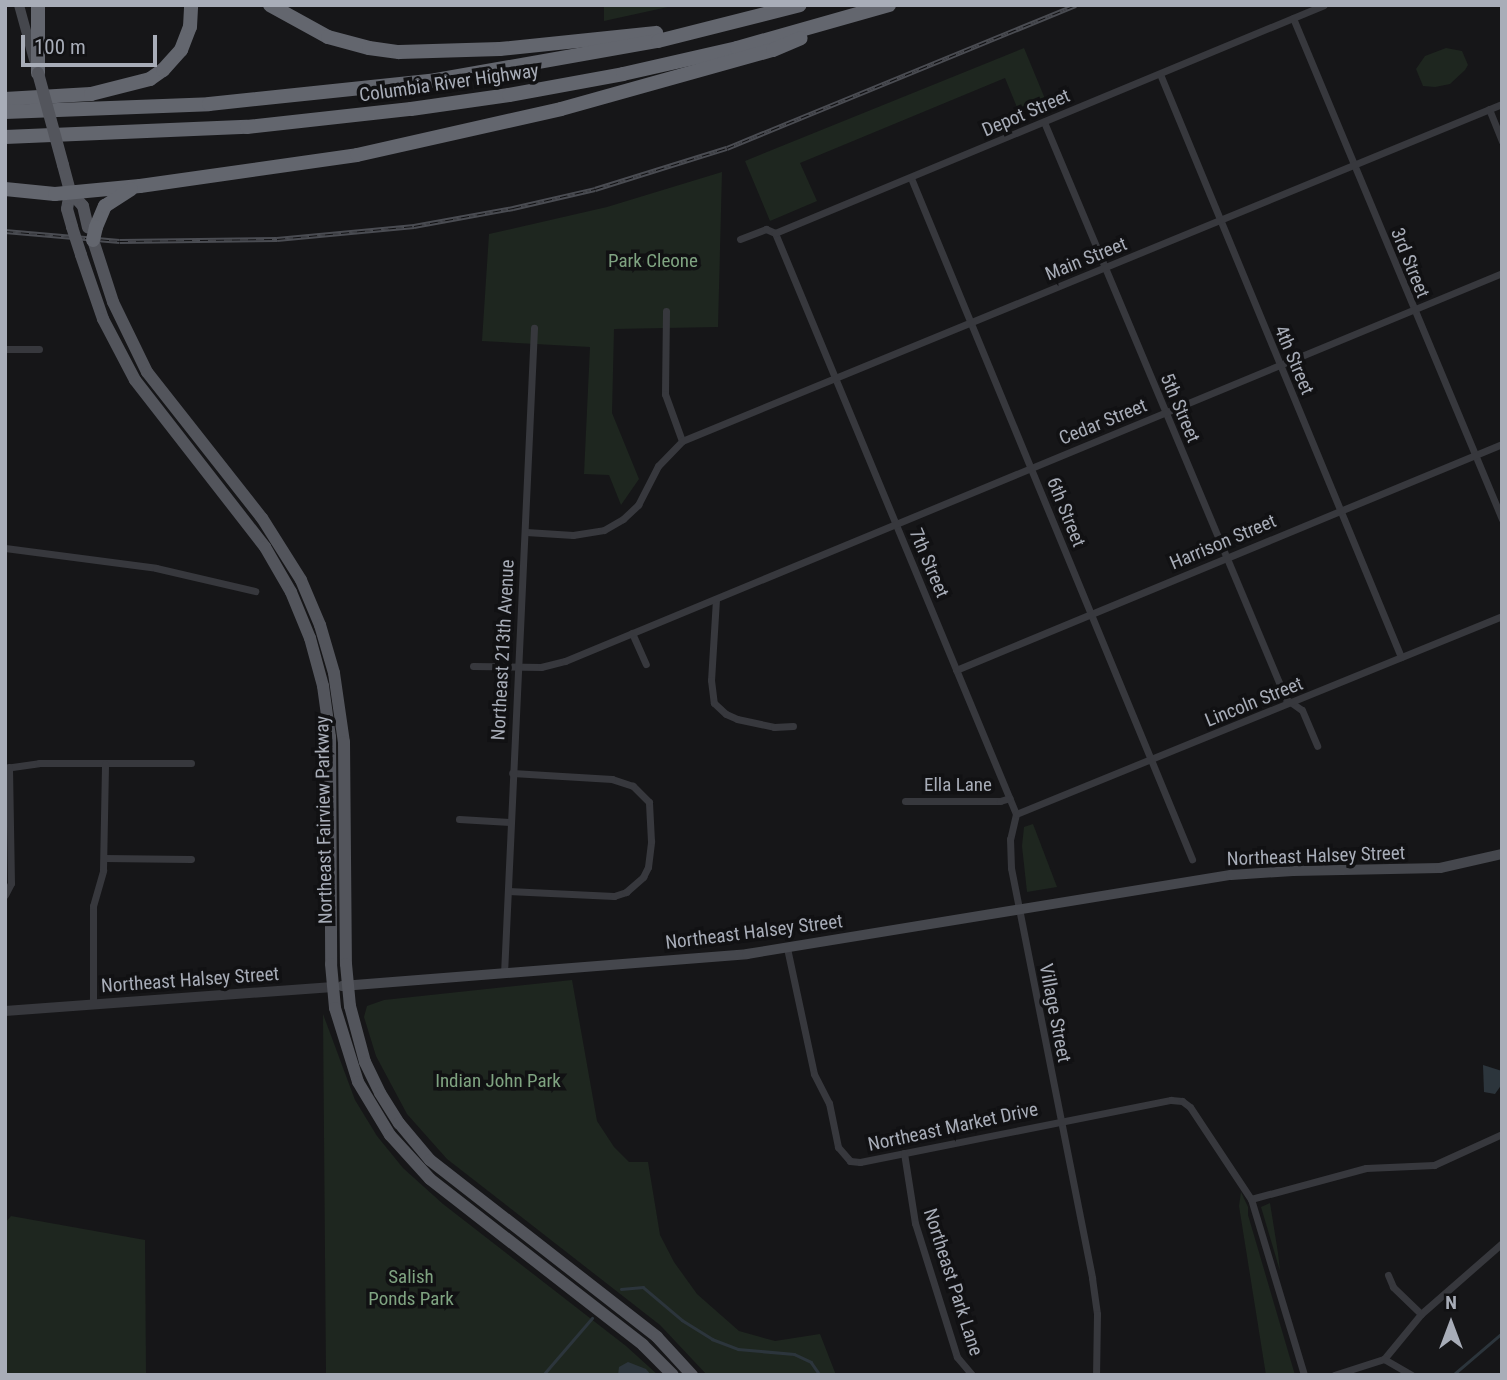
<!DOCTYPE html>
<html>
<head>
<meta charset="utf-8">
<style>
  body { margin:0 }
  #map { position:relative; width:1507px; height:1380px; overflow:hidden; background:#161618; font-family:"Roboto Condensed",sans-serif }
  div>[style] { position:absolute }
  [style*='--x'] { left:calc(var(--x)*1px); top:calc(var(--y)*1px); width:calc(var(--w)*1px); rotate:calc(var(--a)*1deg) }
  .green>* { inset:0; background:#1e261f }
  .water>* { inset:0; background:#2c353c }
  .stream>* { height:2.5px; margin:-1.25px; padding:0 1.25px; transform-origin:1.25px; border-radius:1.25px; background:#2c353c }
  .minor>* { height:7px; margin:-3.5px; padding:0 3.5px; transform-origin:3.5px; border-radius:3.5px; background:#37383d }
  .tertiary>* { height:10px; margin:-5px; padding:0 5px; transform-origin:5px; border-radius:5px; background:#37383d }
  .secondary>* { height:10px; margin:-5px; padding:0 5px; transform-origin:5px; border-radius:5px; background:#45474d }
  .primary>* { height:12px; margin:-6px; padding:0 6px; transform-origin:6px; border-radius:6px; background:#53555c }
  .motorway>* { height:14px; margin:-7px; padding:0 7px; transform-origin:7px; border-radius:7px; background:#63666e }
  .rail>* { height:5px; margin-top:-2.5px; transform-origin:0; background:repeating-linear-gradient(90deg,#111113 0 8px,#4a4c52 0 16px); box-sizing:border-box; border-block:2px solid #4a4c52 }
  .primary-bridge>* { height:12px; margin:-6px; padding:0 6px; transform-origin:6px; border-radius:6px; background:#53555c }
  .motorway-bridge>* { height:14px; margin:-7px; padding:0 7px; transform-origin:7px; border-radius:7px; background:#63666e }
  span { translate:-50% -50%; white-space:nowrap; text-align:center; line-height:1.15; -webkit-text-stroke:7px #111113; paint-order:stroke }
  .street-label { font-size:19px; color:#a8adb8 }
  .park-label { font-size:19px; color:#7fa381 }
  .frame { position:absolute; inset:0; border:7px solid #a8adb8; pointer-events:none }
  .north { position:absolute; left:1416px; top:1289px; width:70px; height:70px; -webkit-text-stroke:5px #111113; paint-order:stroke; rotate:0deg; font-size:19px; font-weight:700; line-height:28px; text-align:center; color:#a8adb8 }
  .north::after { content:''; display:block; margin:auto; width:24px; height:32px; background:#a8adb8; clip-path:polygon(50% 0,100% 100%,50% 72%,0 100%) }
  .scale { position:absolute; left:21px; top:35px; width:136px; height:32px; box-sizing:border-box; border:4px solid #a8adb8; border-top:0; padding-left:9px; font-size:21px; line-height:24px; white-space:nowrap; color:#a8adb8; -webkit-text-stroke:5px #111113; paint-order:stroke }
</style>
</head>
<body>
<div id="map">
  <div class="green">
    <div style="clip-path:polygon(604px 5px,677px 5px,604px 21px)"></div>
    <div style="clip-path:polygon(1024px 48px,1048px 106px,1021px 117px,1005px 78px,800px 163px,817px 201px,770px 221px,745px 161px)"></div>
    <div style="clip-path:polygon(1446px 48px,1462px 51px,1468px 65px,1465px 70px,1450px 84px,1435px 87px,1423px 86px,1416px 69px,1425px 56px)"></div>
    <div style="clip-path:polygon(722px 172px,718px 327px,614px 329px,612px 413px,639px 479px,621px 505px,609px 475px,584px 474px,590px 347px,482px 341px,489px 234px,607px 207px)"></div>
    <div style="clip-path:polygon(1033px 824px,1057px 887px,1027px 892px,1022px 846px,1024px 827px)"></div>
    <div style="clip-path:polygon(572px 980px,597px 1121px,614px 1147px,629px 1162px,648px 1162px,660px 1235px,674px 1262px,697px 1294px,739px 1331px,775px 1341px,820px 1334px,836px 1375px,707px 1375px,660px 1325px,447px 1159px,407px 1114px,376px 1056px,364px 1017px,367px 1006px,384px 1000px)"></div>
    <div style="clip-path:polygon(323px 1014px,355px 1100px,377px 1136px,403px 1168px,443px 1204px,626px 1346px,658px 1375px,326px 1375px)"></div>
    <div style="clip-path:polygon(1241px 1192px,1248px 1207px,1248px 1215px,1295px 1375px,1266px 1375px,1239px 1206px)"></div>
    <div style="clip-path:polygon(1270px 1203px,1278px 1253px,1280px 1271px,1261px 1207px)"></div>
    <div style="clip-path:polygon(11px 1216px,145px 1240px,146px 1375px,5px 1375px,5px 1223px)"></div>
  </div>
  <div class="water">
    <div style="clip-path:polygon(1483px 1065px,1502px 1071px,1502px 1084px,1495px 1094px,1484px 1092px)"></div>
    <div style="clip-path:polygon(628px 1362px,646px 1369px,651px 1375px,618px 1375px,619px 1367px)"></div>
  </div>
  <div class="stream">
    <div style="--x:621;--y:1289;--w:22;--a:-5"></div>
    <div style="--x:643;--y:1287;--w:51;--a:40.2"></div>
    <div style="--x:682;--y:1320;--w:36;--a:32"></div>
    <div style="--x:712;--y:1339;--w:28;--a:21"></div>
    <div style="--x:738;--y:1349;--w:56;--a:5.1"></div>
    <div style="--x:794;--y:1354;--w:19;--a:25"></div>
    <div style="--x:811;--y:1362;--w:16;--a:55"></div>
    <div style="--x:543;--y:1375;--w:75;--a:-49.3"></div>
    <div style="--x:1453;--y:1375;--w:65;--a:-40.6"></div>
  </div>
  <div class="minor">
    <div style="--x:1293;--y:18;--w:543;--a:67.36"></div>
    <div style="--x:1160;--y:74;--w:631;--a:67.54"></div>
    <div style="--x:1489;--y:109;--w:35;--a:68"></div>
    <div style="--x:1044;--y:122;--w:626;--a:67.25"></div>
    <div style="--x:1286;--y:699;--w:19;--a:35"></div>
    <div style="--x:1302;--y:710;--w:39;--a:67"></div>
    <div style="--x:911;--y:178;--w:737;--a:67.58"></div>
    <div style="--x:775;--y:233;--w:629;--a:67.47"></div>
    <div style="--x:1016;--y:814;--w:26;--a:103"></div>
    <div style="--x:1010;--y:839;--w:29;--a:88"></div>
    <div style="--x:1011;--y:868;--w:418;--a:78.8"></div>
    <div style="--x:1092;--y:1278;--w:36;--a:82"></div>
    <div style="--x:1097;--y:1314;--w:61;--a:90.9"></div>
    <div style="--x:740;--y:239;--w:28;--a:-21"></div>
    <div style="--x:766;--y:229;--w:10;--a:24"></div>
    <div style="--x:775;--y:233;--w:594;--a:-22.55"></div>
    <div style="--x:666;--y:311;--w:83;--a:90.7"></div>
    <div style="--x:665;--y:394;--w:50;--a:70.1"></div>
    <div style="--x:5;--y:349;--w:34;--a:0"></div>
    <div style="--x:526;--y:532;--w:47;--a:3.7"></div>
    <div style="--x:573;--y:535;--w:31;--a:-9"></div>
    <div style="--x:604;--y:530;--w:22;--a:-30"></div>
    <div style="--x:623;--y:519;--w:21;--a:-43"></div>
    <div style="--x:638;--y:505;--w:44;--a:-62.9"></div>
    <div style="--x:658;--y:466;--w:35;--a:-46"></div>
    <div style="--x:682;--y:441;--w:887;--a:-22.34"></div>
    <div style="--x:5;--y:548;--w:152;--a:7.5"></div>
    <div style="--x:156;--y:568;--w:102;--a:13.1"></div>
    <div style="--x:716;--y:599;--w:81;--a:93.5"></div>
    <div style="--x:711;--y:680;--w:23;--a:83"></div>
    <div style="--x:714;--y:703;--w:16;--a:43"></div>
    <div style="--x:726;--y:714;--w:12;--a:24"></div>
    <div style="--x:737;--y:719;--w:38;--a:12"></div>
    <div style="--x:774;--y:727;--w:19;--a:-3"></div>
    <div style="--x:632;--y:633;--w:34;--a:66"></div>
    <div style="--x:473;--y:666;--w:68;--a:0.8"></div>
    <div style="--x:541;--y:667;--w:25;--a:-14"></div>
    <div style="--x:565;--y:661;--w:1014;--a:-22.49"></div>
    <div style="--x:956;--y:670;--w:591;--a:-22.49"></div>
    <div style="--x:5;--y:768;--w:34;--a:-8"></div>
    <div style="--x:39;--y:763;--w:152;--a:0"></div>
    <div style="--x:905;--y:801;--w:95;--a:0"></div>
    <div style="--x:1000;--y:801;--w:10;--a:-17"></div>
    <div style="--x:1016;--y:814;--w:525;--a:-22.17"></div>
    <div style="--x:459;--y:819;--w:51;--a:3.4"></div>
    <div style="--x:104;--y:858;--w:87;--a:0.7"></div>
    <div style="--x:508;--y:891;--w:106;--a:2.7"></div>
    <div style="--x:614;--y:896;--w:13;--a:-18"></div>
    <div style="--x:626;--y:892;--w:23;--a:-41"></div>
    <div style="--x:643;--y:877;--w:11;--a:-63"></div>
    <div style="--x:648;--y:867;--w:26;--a:-83"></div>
    <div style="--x:651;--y:841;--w:39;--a:-93"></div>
    <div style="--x:649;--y:802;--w:23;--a:-135"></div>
    <div style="--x:633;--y:786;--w:22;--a:-162"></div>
    <div style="--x:612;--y:779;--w:100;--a:-176.6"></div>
    <div style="--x:5;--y:895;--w:13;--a:-63"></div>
    <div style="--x:11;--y:883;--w:116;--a:-91"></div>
    <div style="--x:787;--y:948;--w:129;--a:77.9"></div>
    <div style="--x:814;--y:1074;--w:33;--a:63"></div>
    <div style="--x:829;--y:1103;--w:45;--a:78.4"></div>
    <div style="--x:838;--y:1147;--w:18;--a:49"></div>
    <div style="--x:850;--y:1161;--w:10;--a:6"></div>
    <div style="--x:860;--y:1162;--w:317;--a:-11.3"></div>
    <div style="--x:1171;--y:1100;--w:11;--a:5"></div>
    <div style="--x:1182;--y:1101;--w:10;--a:37"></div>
    <div style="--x:1190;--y:1107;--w:110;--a:56.5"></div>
    <div style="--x:1251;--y:1199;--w:184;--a:73.2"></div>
    <div style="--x:504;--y:974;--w:647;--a:-87.34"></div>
    <div style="--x:93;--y:1005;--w:99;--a:-90"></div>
    <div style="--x:93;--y:906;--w:37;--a:-74"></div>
    <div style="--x:103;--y:870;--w:106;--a:-88.9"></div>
    <div style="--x:904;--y:1153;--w:71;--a:81.1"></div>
    <div style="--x:915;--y:1223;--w:140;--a:72.6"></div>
    <div style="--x:957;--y:1357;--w:23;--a:50"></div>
    <div style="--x:1251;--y:1199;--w:119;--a:-15.1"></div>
    <div style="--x:1366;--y:1168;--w:68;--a:-2.5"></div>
    <div style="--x:1434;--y:1165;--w:75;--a:-24.5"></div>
    <div style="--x:1388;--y:1275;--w:13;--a:67"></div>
    <div style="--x:1393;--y:1287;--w:39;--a:44"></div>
    <div style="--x:1384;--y:1359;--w:58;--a:-50.6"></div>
    <div style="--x:1421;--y:1314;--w:108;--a:-41.2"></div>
    <div style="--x:1334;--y:1375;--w:52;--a:-17.7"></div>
    <div style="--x:1384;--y:1359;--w:32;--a:30"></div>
  </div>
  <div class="tertiary">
    <div style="--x:5;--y:1011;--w:329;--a:-4.2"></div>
  </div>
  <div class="secondary">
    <div style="--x:19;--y:5;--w:57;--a:74.7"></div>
    <div style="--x:342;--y:986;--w:406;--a:-4.5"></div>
    <div style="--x:747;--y:954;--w:490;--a:-9.3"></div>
    <div style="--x:1231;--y:875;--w:62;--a:-3.7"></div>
    <div style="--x:1293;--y:871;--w:147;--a:-1.2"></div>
    <div style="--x:1440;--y:868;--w:64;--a:-12.7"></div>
  </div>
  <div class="primary">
    <div style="--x:63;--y:165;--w:28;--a:75"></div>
    <div style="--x:70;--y:192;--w:17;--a:100"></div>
    <div style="--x:67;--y:209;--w:19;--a:74"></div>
    <div style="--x:70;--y:192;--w:19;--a:47"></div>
    <div style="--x:83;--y:206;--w:22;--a:77"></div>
    <div style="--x:93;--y:240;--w:65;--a:72.1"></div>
    <div style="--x:113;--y:302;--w:78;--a:64.1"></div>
    <div style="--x:147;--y:372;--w:186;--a:51.8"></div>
    <div style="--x:262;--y:518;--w:73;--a:57.8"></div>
    <div style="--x:301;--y:580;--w:49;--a:67.1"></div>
    <div style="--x:320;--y:625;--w:50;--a:73.7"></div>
    <div style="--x:334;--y:673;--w:70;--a:81.8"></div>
    <div style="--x:344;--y:742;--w:222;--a:89.5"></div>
    <div style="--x:346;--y:964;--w:42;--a:84.6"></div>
    <div style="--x:350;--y:1006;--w:58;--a:75"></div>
    <div style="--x:365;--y:1062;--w:34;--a:64"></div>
    <div style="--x:380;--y:1093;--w:36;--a:58"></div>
    <div style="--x:399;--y:1123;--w:48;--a:50"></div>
    <div style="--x:430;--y:1160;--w:288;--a:37.9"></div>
    <div style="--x:657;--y:1337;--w:52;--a:47.4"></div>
    <div style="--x:81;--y:255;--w:68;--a:71"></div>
    <div style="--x:103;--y:319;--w:69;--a:62.3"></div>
    <div style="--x:135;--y:380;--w:212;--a:52.1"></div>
    <div style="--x:265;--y:547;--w:52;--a:60"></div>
    <div style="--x:291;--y:592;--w:50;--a:67.6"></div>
    <div style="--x:310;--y:638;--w:50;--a:74.8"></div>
    <div style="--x:323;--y:686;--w:51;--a:82.2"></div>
    <div style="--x:330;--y:737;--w:227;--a:89.7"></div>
    <div style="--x:331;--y:964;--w:44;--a:84.8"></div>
    <div style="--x:335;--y:1008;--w:77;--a:72.7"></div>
    <div style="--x:358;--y:1082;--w:62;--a:58.9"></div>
    <div style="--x:390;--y:1135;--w:59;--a:47.7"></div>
    <div style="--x:430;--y:1179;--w:270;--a:37.9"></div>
    <div style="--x:643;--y:1345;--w:42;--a:45"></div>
  </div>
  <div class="motorway">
    <div style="--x:38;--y:5;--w:68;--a:90"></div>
    <div style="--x:270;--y:5;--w:66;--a:28.9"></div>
    <div style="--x:328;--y:37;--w:42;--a:15"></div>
    <div style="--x:369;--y:48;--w:30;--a:8"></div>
    <div style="--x:399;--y:52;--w:101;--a:-1.7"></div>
    <div style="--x:500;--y:49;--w:157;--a:-5.9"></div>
    <div style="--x:5;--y:99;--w:86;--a:-3.3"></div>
    <div style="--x:91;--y:94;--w:61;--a:-14.3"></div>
    <div style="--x:150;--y:79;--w:16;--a:-35"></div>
    <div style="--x:163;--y:70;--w:27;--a:-48"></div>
    <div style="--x:181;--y:50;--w:25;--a:-69"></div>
    <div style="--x:190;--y:27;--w:22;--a:-87"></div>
    <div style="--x:5;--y:112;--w:204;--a:-2.2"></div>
    <div style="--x:209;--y:104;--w:228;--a:-6"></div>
    <div style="--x:436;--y:80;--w:225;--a:-10"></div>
    <div style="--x:658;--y:41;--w:146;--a:-14.2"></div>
    <div style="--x:5;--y:137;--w:242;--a:-2.4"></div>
    <div style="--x:247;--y:127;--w:165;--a:-6.3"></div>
    <div style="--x:411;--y:109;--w:99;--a:-8.1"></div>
    <div style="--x:509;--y:95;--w:116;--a:-10.4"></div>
    <div style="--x:623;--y:74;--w:117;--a:-12.8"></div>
    <div style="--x:737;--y:48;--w:158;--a:-15.8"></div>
    <div style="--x:5;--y:189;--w:50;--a:5.7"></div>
    <div style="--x:55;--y:194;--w:85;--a:-5.4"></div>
    <div style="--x:140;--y:186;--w:219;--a:-8.1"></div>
    <div style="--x:357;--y:155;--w:209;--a:-12.7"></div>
    <div style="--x:561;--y:109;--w:220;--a:-15.6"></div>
    <div style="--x:773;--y:50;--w:30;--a:-23"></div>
    <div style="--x:96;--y:227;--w:23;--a:-67"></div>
    <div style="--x:105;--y:206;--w:31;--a:-33"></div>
  </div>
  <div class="rail">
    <div style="--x:5;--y:231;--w:115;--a:5"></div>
    <div style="--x:120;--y:241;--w:157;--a:-0.7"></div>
    <div style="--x:277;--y:239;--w:138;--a:-5.4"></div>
    <div style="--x:414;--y:226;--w:101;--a:-10.3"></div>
    <div style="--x:513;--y:208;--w:84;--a:-13"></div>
    <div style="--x:595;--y:189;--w:138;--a:-17.3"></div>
    <div style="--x:727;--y:148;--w:377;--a:-22.3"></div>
  </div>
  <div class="primary-bridge">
    <div style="--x:38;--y:73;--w:95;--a:74.8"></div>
    <div style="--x:72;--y:227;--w:29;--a:72"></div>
  </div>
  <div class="motorway-bridge">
    <div style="--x:93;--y:240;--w:13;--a:-77"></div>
  </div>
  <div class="street-label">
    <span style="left:449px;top:83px;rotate:-8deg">Columbia River Highway</span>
    <span style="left:1026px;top:113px;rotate:-23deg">Depot Street</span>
    <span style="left:1086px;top:259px;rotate:-22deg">Main Street</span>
    <span style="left:1410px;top:263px;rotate:68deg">3rd Street</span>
    <span style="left:1294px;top:360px;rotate:67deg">4th Street</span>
    <span style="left:1180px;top:408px;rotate:67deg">5th Street</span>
    <span style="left:1103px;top:422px;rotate:-22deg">Cedar Street</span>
    <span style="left:1066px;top:512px;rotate:68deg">6th Street</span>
    <span style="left:1223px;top:542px;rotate:-23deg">Harrison Street</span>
    <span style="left:929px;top:563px;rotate:67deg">7th Street</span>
    <span style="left:503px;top:650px;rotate:-87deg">Northeast 213th Avenue</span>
    <span style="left:1254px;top:702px;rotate:-22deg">Lincoln Street</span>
    <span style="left:958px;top:785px">Ella Lane</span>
    <span style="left:324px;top:820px;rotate:-91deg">Northeast Fairview Parkway</span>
    <span style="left:1316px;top:856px;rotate:-2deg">Northeast Halsey Street</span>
    <span style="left:754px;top:932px;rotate:-7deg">Northeast Halsey Street</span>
    <span style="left:190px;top:980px;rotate:-4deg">Northeast Halsey Street</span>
    <span style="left:1055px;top:1013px;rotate:79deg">Village Street</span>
    <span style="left:953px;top:1127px;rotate:-12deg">Northeast Market Drive</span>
    <span style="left:953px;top:1282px;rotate:72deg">Northeast Park Lane</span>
  </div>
  <div class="park-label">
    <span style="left:653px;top:261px">Park Cleone</span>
    <span style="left:498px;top:1081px">Indian John Park</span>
    <span style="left:411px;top:1288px">Salish<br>Ponds Park</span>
  </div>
  <div class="frame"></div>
  <div class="north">N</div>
  <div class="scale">100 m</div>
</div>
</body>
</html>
